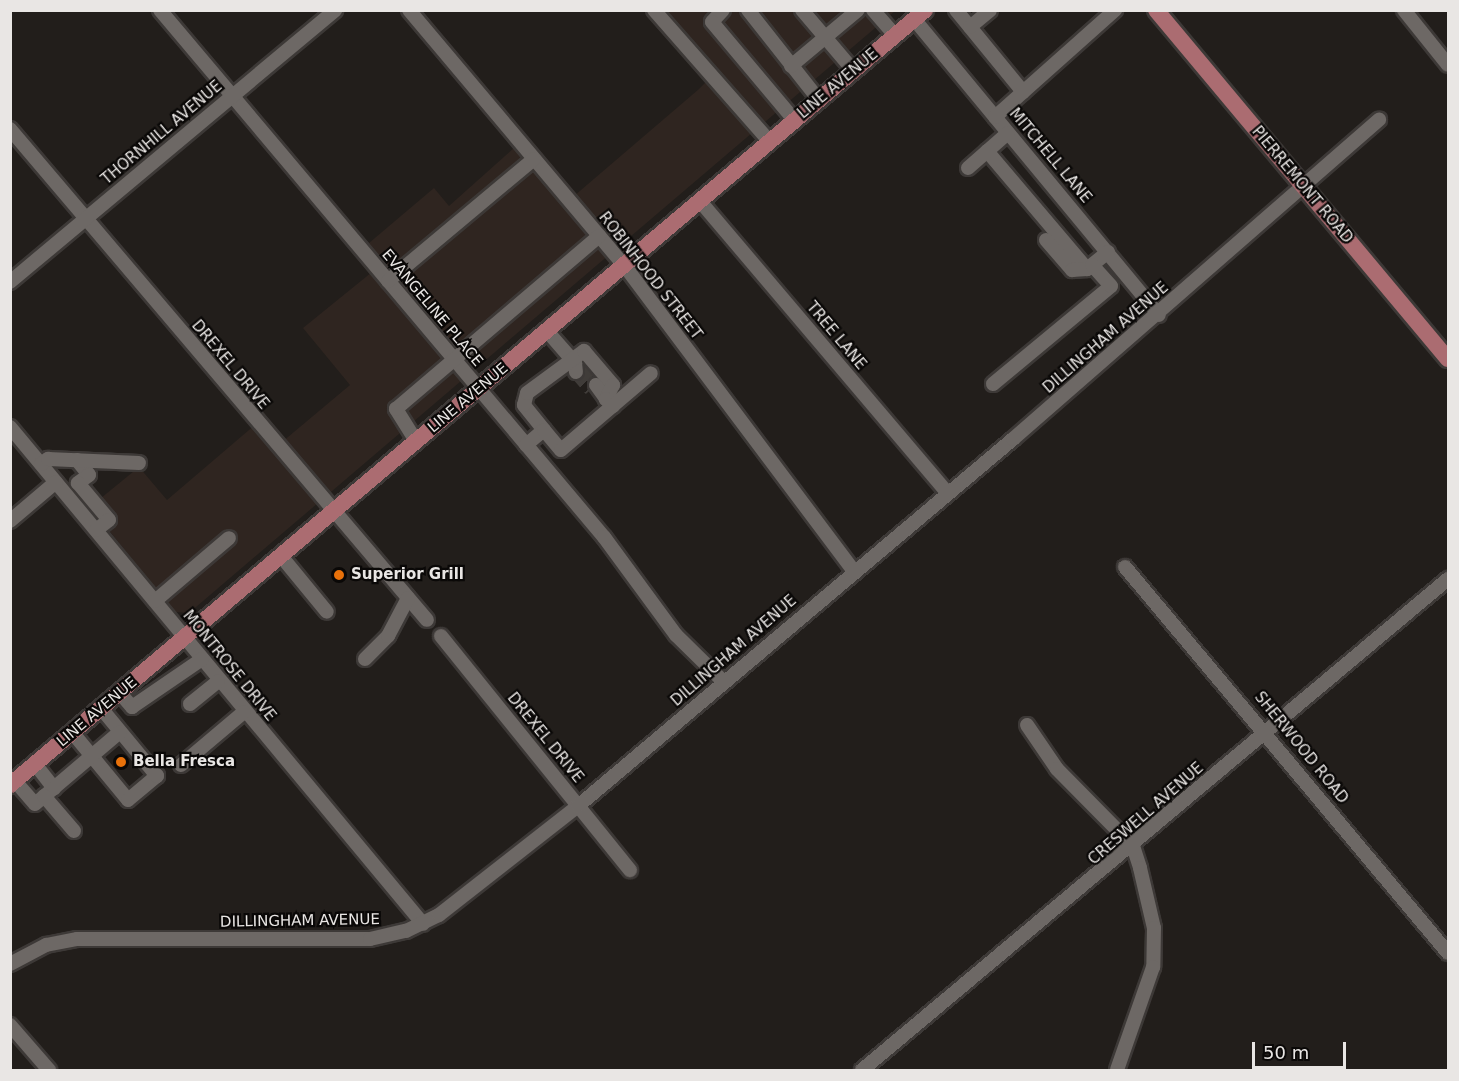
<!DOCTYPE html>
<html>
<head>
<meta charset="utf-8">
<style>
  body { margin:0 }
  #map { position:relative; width:1459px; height:1081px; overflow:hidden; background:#221e1b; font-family:"DejaVu Sans",sans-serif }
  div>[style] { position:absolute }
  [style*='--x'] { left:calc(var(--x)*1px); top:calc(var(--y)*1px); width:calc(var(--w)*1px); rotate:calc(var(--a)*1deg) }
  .built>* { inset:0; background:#2f2520 }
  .minor-tunnel>* { height:14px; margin-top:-7px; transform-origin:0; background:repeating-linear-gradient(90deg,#403c39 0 14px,transparent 0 21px) }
  .roads { filter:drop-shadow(2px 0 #3d3937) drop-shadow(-2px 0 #3d3937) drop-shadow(0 2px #3d3937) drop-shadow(0 -2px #3d3937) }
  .minor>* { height:14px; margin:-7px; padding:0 7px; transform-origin:7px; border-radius:7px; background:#6d6865 }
  .major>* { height:16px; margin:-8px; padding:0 8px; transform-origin:8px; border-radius:8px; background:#ab6c71 }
  .dots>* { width:16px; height:16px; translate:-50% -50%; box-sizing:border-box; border:3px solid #0a0807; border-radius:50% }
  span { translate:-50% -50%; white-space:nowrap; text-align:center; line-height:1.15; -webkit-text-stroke:4.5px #0a0807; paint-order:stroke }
  .street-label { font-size:15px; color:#e9e6e4 }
  .poi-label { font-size:15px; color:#e9e6e4; font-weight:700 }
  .left { translate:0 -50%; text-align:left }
  .frame { position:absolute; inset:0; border:12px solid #e9e6e4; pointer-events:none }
  .scale { position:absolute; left:1252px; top:1042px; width:94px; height:27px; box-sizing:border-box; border:3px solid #e9e6e4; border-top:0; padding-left:8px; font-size:18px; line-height:21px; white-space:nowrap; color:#e9e6e4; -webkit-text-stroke:4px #0a0807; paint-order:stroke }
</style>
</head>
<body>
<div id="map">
  <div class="built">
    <div style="clip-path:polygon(662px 11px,895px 11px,189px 613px,175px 612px,90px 507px,139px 467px,167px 500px,263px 418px,282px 442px,350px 385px,303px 328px,372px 272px,356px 254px,434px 188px,449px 206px,525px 138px,574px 196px,699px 89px,715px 73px)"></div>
  </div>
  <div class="minor-tunnel">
    <div style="--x:585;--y:364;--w:23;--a:50"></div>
    <div style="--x:576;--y:372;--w:23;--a:49"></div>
  </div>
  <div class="roads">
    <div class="minor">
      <div style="--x:160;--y:10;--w:689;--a:49.89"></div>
      <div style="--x:604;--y:537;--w:122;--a:53.7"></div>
      <div style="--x:676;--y:635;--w:67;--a:44.4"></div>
      <div style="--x:409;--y:10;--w:334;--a:49.9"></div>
      <div style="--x:624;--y:265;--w:383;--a:53.1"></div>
      <div style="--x:654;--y:10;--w:176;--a:48.7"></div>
      <div style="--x:723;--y:10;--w:16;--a:133"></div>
      <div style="--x:712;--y:22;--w:129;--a:50"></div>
      <div style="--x:748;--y:10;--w:115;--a:51.7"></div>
      <div style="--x:802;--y:10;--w:80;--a:49.6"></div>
      <div style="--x:873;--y:10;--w:33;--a:49"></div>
      <div style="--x:956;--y:10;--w:106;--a:50.7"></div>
      <div style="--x:1404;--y:10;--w:70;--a:51.3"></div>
      <div style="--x:914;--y:19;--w:384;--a:50.4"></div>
      <div style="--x:970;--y:27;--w:26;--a:-40"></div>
      <div style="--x:791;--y:66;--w:87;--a:-39.9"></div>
      <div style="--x:995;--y:117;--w:161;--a:-41.7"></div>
      <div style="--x:10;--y:129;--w:644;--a:49.66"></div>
      <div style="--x:987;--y:151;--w:155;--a:49.7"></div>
      <div style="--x:1087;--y:269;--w:27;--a:-39"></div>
      <div style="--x:968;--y:168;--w:53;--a:-41.2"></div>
      <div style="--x:700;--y:201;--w:382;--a:49.7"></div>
      <div style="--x:1046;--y:240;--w:40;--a:49"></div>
      <div style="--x:1072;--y:270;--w:15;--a:-4"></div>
      <div style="--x:388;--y:281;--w:190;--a:-39.9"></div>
      <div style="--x:10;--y:282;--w:424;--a:-39.9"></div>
      <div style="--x:547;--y:331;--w:43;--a:48.8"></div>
      <div style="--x:575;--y:363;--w:9;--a:84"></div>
      <div style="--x:993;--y:384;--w:153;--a:-39.7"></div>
      <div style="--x:1111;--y:286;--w:28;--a:-132"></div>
      <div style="--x:596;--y:385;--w:17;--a:54"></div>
      <div style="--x:10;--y:427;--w:646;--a:50.27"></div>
      <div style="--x:544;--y:430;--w:32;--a:-129"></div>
      <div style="--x:524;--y:405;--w:12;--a:-76"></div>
      <div style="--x:527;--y:393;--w:71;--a:-36.4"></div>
      <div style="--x:584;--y:351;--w:45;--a:49.5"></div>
      <div style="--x:613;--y:385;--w:16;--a:117"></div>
      <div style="--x:606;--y:399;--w:10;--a:45"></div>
      <div style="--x:416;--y:441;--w:38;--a:-122"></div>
      <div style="--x:396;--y:409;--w:267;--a:-40.4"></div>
      <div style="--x:526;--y:445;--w:23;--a:-40"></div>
      <div style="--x:544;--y:430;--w:26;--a:50"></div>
      <div style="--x:561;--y:450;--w:118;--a:-40.5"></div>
      <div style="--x:77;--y:460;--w:19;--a:51"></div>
      <div style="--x:89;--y:475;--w:14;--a:144"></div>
      <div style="--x:78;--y:483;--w:48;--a:50"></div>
      <div style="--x:109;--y:520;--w:16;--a:142"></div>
      <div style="--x:41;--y:464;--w:9;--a:-36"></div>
      <div style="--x:48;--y:459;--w:91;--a:2.5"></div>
      <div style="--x:10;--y:521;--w:60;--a:-40.3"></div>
      <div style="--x:281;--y:556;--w:72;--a:50.6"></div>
      <div style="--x:1125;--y:567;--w:503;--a:50.08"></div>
      <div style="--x:155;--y:601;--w:97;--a:-40.4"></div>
      <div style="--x:441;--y:636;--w:301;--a:51.1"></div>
      <div style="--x:365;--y:659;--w:33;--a:-45"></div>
      <div style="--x:388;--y:636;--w:43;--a:-62.2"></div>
      <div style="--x:119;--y:692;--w:20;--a:49"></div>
      <div style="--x:132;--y:707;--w:85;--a:-34.4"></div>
      <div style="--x:190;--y:704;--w:36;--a:-39"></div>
      <div style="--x:1027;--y:725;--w:53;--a:55.7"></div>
      <div style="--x:1057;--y:769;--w:108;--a:45.4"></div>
      <div style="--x:1133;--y:846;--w:23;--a:72"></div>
      <div style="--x:1140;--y:868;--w:62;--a:76.9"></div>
      <div style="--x:1154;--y:928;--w:39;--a:91"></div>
      <div style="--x:1153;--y:967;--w:109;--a:109.3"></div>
      <div style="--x:72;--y:732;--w:88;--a:50.5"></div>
      <div style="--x:128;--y:800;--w:38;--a:-40"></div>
      <div style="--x:157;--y:776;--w:88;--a:-129.5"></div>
      <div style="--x:35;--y:764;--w:31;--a:52"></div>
      <div style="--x:181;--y:765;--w:82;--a:-40.1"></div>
      <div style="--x:15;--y:781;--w:30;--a:49"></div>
      <div style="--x:35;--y:804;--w:111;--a:-40.3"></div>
      <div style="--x:44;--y:796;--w:46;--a:49.4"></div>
      <div style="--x:10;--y:964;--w:41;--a:-27.8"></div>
      <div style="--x:46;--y:945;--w:32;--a:-11"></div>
      <div style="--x:77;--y:939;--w:293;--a:0"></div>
      <div style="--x:370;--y:939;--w:37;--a:-13"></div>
      <div style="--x:406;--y:931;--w:37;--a:-26"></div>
      <div style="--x:439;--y:915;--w:177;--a:-38.1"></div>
      <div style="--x:578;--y:806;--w:569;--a:-40.15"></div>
      <div style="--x:1013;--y:439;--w:486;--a:-41.1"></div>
      <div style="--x:10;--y:1025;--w:60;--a:49.1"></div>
      <div style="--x:862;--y:1070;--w:765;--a:-39.96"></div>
    </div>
    <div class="major">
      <div style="--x:1156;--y:10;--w:455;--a:50.1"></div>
      <div style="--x:10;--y:785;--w:1199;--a:-40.26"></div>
    </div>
  </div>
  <div class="dots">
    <div style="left:339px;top:575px;background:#e8710a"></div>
    <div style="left:121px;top:762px;background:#e8710a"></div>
  </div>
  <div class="street-label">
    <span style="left:838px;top:84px;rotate:-40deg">LINE AVENUE</span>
    <span style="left:162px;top:133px;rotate:-40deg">THORNHILL AVENUE</span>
    <span style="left:1050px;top:156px;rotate:50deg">MITCHELL LANE</span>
    <span style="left:1302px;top:185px;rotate:50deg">PIERREMONT ROAD</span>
    <span style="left:650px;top:276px;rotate:52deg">ROBINHOOD STREET</span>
    <span style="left:432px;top:308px;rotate:50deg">EVANGELINE PLACE</span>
    <span style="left:836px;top:336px;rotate:50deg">TREE LANE</span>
    <span style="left:1106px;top:338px;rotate:-41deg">DILLINGHAM AVENUE</span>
    <span style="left:230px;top:365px;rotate:50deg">DREXEL DRIVE</span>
    <span style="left:468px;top:398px;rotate:-40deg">LINE AVENUE</span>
    <span style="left:734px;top:651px;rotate:-41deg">DILLINGHAM AVENUE</span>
    <span style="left:229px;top:666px;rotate:51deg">MONTROSE DRIVE</span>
    <span style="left:97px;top:712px;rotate:-40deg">LINE AVENUE</span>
    <span style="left:545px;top:738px;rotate:51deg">DREXEL DRIVE</span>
    <span style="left:1301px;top:748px;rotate:51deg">SHERWOOD ROAD</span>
    <span style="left:1146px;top:814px;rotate:-41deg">CRESWELL AVENUE</span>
    <span style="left:300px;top:921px;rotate:-1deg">DILLINGHAM AVENUE</span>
  </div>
  <div class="poi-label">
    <span class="left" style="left:351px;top:575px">Superior Grill</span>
    <span class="left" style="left:133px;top:762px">Bella Fresca</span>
  </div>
  <div class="frame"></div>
  <div class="scale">50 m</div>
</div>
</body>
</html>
